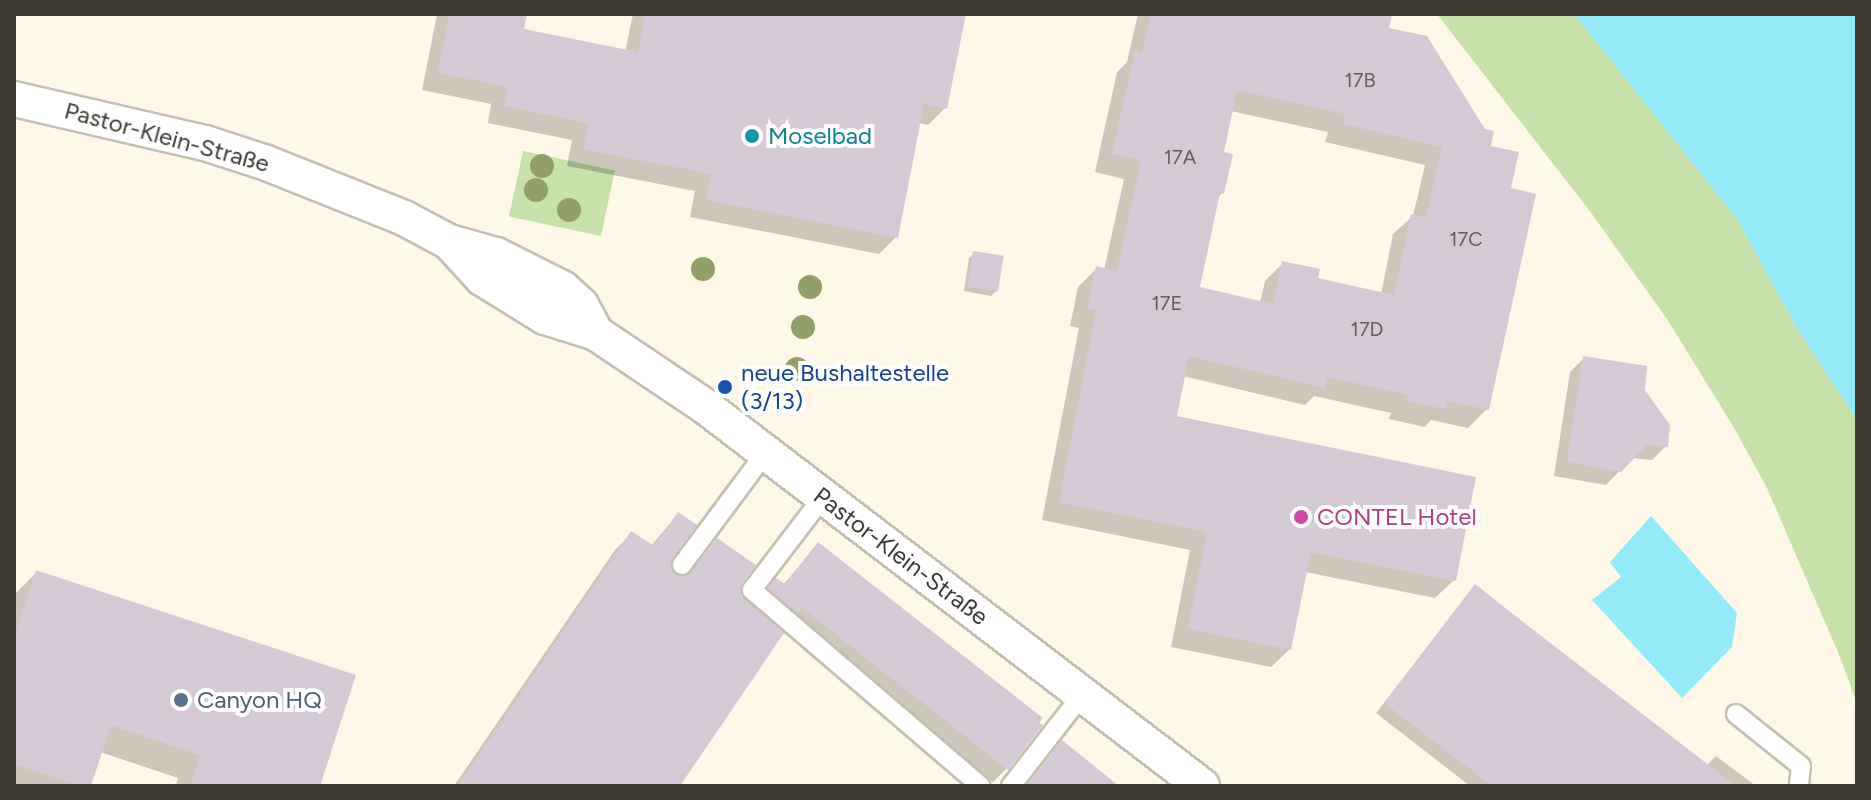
<!DOCTYPE html>
<html>
<head>
<meta charset="utf-8">
<style>
  body { margin:0 }
  #map { position:relative; width:1871px; height:800px; overflow:hidden; background:#fef8e8; font-family:Figtree,sans-serif }
  div>[style] { position:absolute }
  [style*='--x'] { left:calc(var(--x)*1px); top:calc(var(--y)*1px); width:calc(var(--w)*1px); rotate:calc(var(--a)*1deg) }
  .green>* { inset:0; background:#c8e0a9; transform-origin:0 0 }
  .water>* { inset:0; background:#95eaf9 }
  .shadow>* { inset:0; background:#0003 }
  .building>* { inset:0; background:#d5c9d6; transform-origin:0 0 }
  .roads { filter:drop-shadow(2px 0 #c4bfaf) drop-shadow(-2px 0 #c4bfaf) drop-shadow(0 2px #c4bfaf) drop-shadow(0 -2px #c4bfaf) }
  .service>* { height:18px; margin:-9px; padding:0 9px; transform-origin:9px; border-radius:9px; background:#fff }
  .minor>* { height:34px; margin:-17px; padding:0 17px; transform-origin:17px; border-radius:17px; background:#fff }
  .trees>* { width:24px; height:24px; margin:-12px; border-radius:50%; background:#939f68 }
  .dots>* { width:22px; height:22px; translate:-50% -50%; box-sizing:border-box; border:4px solid #fff; border-radius:50% }
  span { translate:-50% -50%; white-space:nowrap; text-align:center; line-height:1.15; -webkit-text-stroke:8px #fff; paint-order:stroke }
  .number-label { font-size:20px; color:#625e5c }
  .number-label span { -webkit-text-stroke-width:0 }
  .culture-label { font-size:24px; color:#0d838f }
  .left { translate:0 -50%; text-align:left }
  .street-label { font-size:24px; color:#3c3a33 }
  .transit-label { font-size:24px; color:#164399 }
  .hotel-label { font-size:24px; color:#b23c85 }
  .service-label { font-size:24px; color:#4e5e75 }
  .frame { position:absolute; inset:0; border:16px solid #3c3a33; pointer-events:none }
</style>
</head>
<body>
<div id="map">
  <div class="green">
    <div style="clip-path:polygon(1437px 14px,1574px 14px,1737px 219px,1795px 325px,1857px 420px,1857px 704px,1840px 657px,1767px 488px,1733px 426px,1667px 319px,1589px 210px)"></div>
    <div style="left:523px;top:151px;width:94px;height:67px;rotate:12deg"></div>
  </div>
  <div class="water">
    <div style="clip-path:polygon(1574px 14px,1857px 14px,1857px 420px,1795px 325px,1737px 219px)"></div>
    <div style="clip-path:polygon(1651px 516px,1737px 613px,1732px 647px,1682px 698px,1592px 600px,1621px 577px,1610px 562px)"></div>
  </div>
  <div class="shadow">
    <div style="clip-path:polygon(437px 14px,525px 14px,522px 31px,625px 52px,633px 14px,964px 14px,945px 108px,928px 125px,918px 123px,896px 237px,879px 254px,690px 217px,695px 191px,567px 166px,572px 140px,488px 123px,491px 104px,422px 90px)"></div>
    <div style="clip-path:polygon(evenodd,1138px 14px,1390px 14px,1387px 29px,1488px 147px,1508px 190px,1487px 409px,1468px 428px,1431px 420px,1425px 427px,1389px 419px,1391px 413px,1314px 396px,1305px 405px,1183px 376px,1175px 418px,1454px 580px,1435px 598px,1305px 572px,1290px 649px,1271px 667px,1171px 647px,1190px 550px,1042px 520px,1079px 328px,1070px 326px,1078px 287px,1097px 268px,1104px 270px,1124px 179px,1095px 172px,1117px 72px,1127px 62px,1138px 14px,1231px 111px,1328px 132px,1325px 142px,1425px 165px,1413px 216px,1393px 234px,1381px 294px,1315px 280px,1283px 263px,1265px 281px,1260px 303px,1197px 288px,1217px 199px,1222px 193px,1221px 154px,1231px 111px)"></div>
    <div style="clip-path:polygon(974px 254px,996px 291px,991px 296px,964px 291px,969px 258px)"></div>
    <div style="clip-path:polygon(1584px 358px,1642px 391px,1666px 446px,1652px 460px,1632px 458px,1606px 485px,1554px 476px,1570px 372px)"></div>
    <div style="clip-path:polygon(678px 514px,670px 558px,672px 576px,686px 577px,717px 541px,740px 583px,677px 786px,454px 786px,615px 550px,632px 533px,651px 546px)"></div>
    <div style="clip-path:polygon(818px 544px,1007px 768px,993px 782px,788px 621px,763px 594px,777px 581px,783px 585px)"></div>
    <div style="clip-path:polygon(37px 572px,317px 786px,176px 786px,178px 778px,100px 752px,89px 786px,14px 786px,14px 595px)"></div>
    <div style="clip-path:polygon(1475px 586px,1706px 766px,1716px 756px,1756px 786px,1470px 786px,1376px 713px)"></div>
    <div style="clip-path:polygon(1062px 743px,1117px 786px,1026px 786px)"></div>
  </div>
  <div class="building">
    <div style="clip-path:polygon(449px 14px,527px 14px,524px 29px,638px 52px,645px 14px,966px 14px,947px 109px,924px 104px,898px 238px,706px 200px,711px 174px,583px 149px,588px 123px,504px 106px,507px 87px,438px 73px)"></div>
    <div style="clip-path:polygon(evenodd,1151px 14px,1392px 14px,1389px 28px,1427px 36px,1485px 129px,1494px 131px,1491px 146px,1519px 152px,1511px 188px,1536px 194px,1489px 410px,1447px 401px,1445px 409px,1406px 401px,1408px 395px,1328px 377px,1325px 388px,1189px 356px,1177px 416px,1476px 477px,1456px 581px,1311px 552px,1291px 650px,1188px 629px,1207px 532px,1059px 502px,1096px 310px,1087px 308px,1096px 266px,1117px 271px,1141px 160px,1112px 154px,1135px 51px,1142px 53px,1151px 14px,1237px 90px,1345px 114px,1343px 124px,1442px 147px,1426px 217px,1411px 214px,1394px 295px,1318px 278px,1320px 269px,1282px 261px,1273px 304px,1200px 287px,1220px 193px,1224px 194px,1233px 154px,1224px 152px,1237px 90px)"></div>
    <div style="left:973px;top:251px;width:31px;height:36px;rotate:9deg"></div>
    <div style="clip-path:polygon(1583px 356px,1647px 366px,1645px 390px,1670px 425px,1668px 447px,1647px 445px,1621px 472px,1567px 462px)"></div>
    <div style="clip-path:polygon(678px 512px,697px 525px,672px 559px,674px 574px,681px 577px,691px 573px,717px 538px,756px 565px,742px 583px,741px 595px,784px 633px,680px 786px,457px 786px,631px 531px,654px 546px)"></div>
    <div style="clip-path:polygon(818px 542px,1043px 718px,1039px 723px,1043px 725px,1008px 770px,802px 608px,798px 613px,768px 588px,776px 578px,785px 584px)"></div>
    <div style="clip-path:polygon(36px 570px,356px 675px,320px 786px,190px 786px,200px 755px,111px 725px,91px 786px,80px 786px,14px 764px,14px 636px)"></div>
    <div style="clip-path:polygon(1475px 584px,1527px 625px,1736px 786px,1492px 786px,1384px 703px)"></div>
    <div style="clip-path:polygon(1062px 740px,1119px 786px,1027px 785px)"></div>
  </div>
  <div class="roads">
    <div class="service">
      <div style="--x:823;--y:497;--w:117;--a:127.4"></div>
      <div style="--x:752;--y:590;--w:301;--a:40.6"></div>
      <div style="--x:682;--y:565;--w:142;--a:-53.3"></div>
      <div style="--x:1736;--y:714;--w:83;--a:38.7"></div>
      <div style="--x:1801;--y:766;--w:20;--a:96"></div>
      <div style="--x:1011;--y:786;--w:114;--a:-52.1"></div>
    </div>
    <div class="minor">
      <div style="--x:14;--y:99;--w:196;--a:13"></div>
      <div style="--x:205;--y:143;--w:62;--a:17.9"></div>
      <div style="--x:264;--y:162;--w:151;--a:21.8"></div>
      <div style="--x:404;--y:218;--w:51;--a:28.1"></div>
      <div style="--x:449;--y:242;--w:49;--a:15.5"></div>
      <div style="--x:496;--y:255;--w:74;--a:26.6"></div>
      <div style="--x:562;--y:288;--w:25;--a:42"></div>
      <div style="--x:581;--y:305;--w:32;--a:62"></div>
      <div style="--x:449;--y:242;--w:49;--a:47.5"></div>
      <div style="--x:482;--y:278;--w:74;--a:31.8"></div>
      <div style="--x:545;--y:317;--w:53;--a:17.4"></div>
      <div style="--x:596;--y:333;--w:133;--a:33.9"></div>
      <div style="--x:706;--y:407;--w:624;--a:37.38"></div>
    </div>
  </div>
  <div class="trees">
    <div style="left:542px;top:166px"></div>
    <div style="left:536px;top:190px"></div>
    <div style="left:569px;top:210px"></div>
    <div style="left:703px;top:269px"></div>
    <div style="left:810px;top:287px"></div>
    <div style="left:803px;top:327px"></div>
    <div style="left:797px;top:369px"></div>
  </div>
  <div class="dots">
    <div style="left:752px;top:136px;background:#0f9aa8"></div>
    <div style="left:725px;top:387px;background:#1a4fb4"></div>
    <div style="left:1301px;top:517px;background:#d1479c"></div>
    <div style="left:181px;top:700px;background:#5c6f8a"></div>
  </div>
  <div class="number-label">
    <span style="left:1360px;top:80px">17B</span>
    <span style="left:1180px;top:157px">17A</span>
    <span style="left:1466px;top:239px">17C</span>
    <span style="left:1167px;top:303px">17E</span>
    <span style="left:1367px;top:329px">17D</span>
  </div>
  <div class="culture-label">
    <span class="left" style="left:768px;top:136px">Moselbad</span>
  </div>
  <div class="street-label">
    <span style="left:167px;top:137px;rotate:15deg">Pastor-Klein-Straße</span>
    <span style="left:901px;top:556px;rotate:37deg">Pastor-Klein-Straße</span>
  </div>
  <div class="transit-label">
    <span class="left" style="left:741px;top:387px">neue Bushaltestelle<br>(3/13)</span>
  </div>
  <div class="hotel-label">
    <span class="left" style="left:1317px;top:517px">CONTEL Hotel</span>
  </div>
  <div class="service-label">
    <span class="left" style="left:197px;top:700px">Canyon HQ</span>
  </div>
  <div class="frame"></div>
</div>
</body>
</html>
